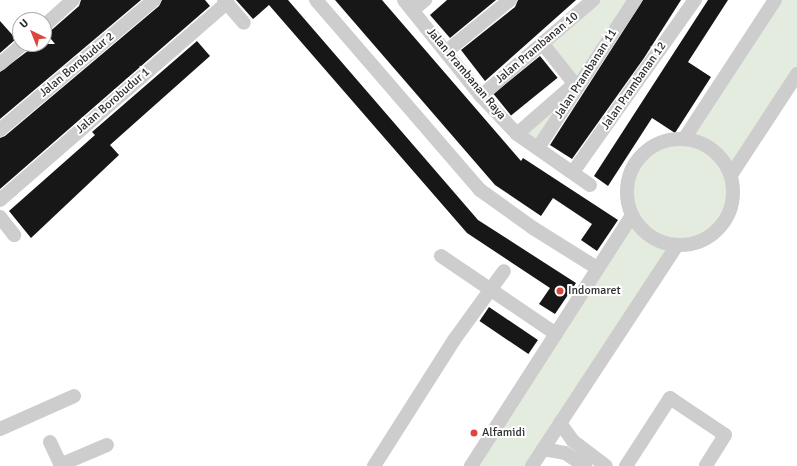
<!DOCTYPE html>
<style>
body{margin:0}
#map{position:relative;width:797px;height:466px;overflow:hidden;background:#fff;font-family:Signika,sans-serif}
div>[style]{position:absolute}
.green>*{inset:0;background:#e4ecdf}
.building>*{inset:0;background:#171717;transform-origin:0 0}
.minor>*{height:14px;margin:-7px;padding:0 7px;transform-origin:7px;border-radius:7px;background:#cdcdcd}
.minor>.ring{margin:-7px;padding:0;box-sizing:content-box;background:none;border:14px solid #cdcdcd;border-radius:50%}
.dots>*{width:11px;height:11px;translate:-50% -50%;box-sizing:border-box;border:2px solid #fff;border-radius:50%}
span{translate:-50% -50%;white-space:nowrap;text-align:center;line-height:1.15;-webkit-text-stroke:4px #fff;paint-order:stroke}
.street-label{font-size:12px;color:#303030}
.poi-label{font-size:12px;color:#303030}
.left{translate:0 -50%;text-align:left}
.north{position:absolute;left:12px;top:12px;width:40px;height:40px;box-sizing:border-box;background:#fff;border:1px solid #acacac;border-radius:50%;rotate:317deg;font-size:11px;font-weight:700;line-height:16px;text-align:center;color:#303030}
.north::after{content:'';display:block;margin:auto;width:14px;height:18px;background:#db473d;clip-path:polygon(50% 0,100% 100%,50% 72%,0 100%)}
</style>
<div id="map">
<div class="green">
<div style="clip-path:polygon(593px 0,635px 0,538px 148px,517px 134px,574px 85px,542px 43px)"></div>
<div style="clip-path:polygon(775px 0,797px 0,797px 74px,731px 175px,732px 206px,722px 224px,715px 232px,697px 242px,677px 245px,532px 466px,471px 466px,632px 215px,628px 185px,634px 166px,647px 151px,655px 145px,684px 139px)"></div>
</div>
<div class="building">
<div style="clip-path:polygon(81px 0,141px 0,0 119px,0 72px,29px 50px,31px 44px,55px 44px,47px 34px,79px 6px)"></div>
<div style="clip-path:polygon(162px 0,205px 0,210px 6px,0 189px,0 138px,5px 136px,159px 6px)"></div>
<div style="clip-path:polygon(236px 0,288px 0,478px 220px,576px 283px,555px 314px,539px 304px,550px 288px,467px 233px,269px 5px,253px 19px)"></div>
<div style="clip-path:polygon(335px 0,382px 0,521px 161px,523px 158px,618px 220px,597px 251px,581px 240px,592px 224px,553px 198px,541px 216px,495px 185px)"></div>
<div style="clip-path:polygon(447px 0,496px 0,450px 38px,430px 15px)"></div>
<div style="clip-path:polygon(518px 0,576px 0,485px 81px,461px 50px,515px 7px)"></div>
<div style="clip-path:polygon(643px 0,681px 0,644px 58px,572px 159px,550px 145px)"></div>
<div style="clip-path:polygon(708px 0,728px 0,688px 62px,711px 77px,675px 133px,652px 118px,608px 186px,594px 176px)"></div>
<div style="clip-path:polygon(0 21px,16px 39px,0 53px)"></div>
<div style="clip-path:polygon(197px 41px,210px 56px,110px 145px,119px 155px,31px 238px,9px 211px,95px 135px,92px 132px)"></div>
<div style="left:540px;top:56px;width:28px;height:60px;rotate:51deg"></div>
<div style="left:489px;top:307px;width:59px;height:17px;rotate:34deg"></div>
</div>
<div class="minor">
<div style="left:224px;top:0;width:30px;rotate:49deg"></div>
<div style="left:316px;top:0;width:251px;rotate:49.2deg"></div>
<div style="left:480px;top:190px;width:65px;rotate:35.6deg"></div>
<div style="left:533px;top:228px;width:75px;rotate:32deg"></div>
<div style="left:404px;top:0;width:123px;rotate:51.3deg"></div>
<div style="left:481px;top:96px;width:52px;rotate:46.5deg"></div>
<div style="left:517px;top:134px;width:89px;rotate:34.9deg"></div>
<div style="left:413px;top:10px;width:16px;rotate:-40deg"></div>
<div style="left:44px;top:26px;width:39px;rotate:-42deg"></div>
<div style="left:542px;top:43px;width:56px;rotate:51.5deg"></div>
<div style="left:447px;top:51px;width:81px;rotate:-39deg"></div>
<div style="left:0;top:64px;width:30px;rotate:-41deg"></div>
<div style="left:481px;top:96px;width:148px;rotate:-40.6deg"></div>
<div style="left:0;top:130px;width:202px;rotate:-40.2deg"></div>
<div style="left:517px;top:134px;width:73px;rotate:-41.1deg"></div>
<div style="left:684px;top:139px;width:166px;rotate:-56.8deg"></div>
<div class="ring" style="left:627px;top:139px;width:92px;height:92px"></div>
<div style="left:538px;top:148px;width:177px;rotate:-56.8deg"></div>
<div style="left:573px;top:172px;width:211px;rotate:-54.7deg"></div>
<div style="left:731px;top:175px;width:121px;rotate:-56.8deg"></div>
<div style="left:0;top:200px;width:301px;rotate:-41deg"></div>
<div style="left:0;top:217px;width:23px;rotate:52deg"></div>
<div style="left:441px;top:256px;width:139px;rotate:34.1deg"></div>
<div style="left:560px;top:423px;width:22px;rotate:54deg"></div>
<div style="left:573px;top:441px;width:41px;rotate:37.1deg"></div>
<div style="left:0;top:429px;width:81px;rotate:-24deg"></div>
<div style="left:50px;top:442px;width:26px;rotate:65deg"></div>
<div style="left:543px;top:449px;width:22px;rotate:10deg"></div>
<div style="left:565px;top:453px;width:24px;rotate:33deg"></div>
<div style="left:60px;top:465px;width:51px;rotate:-23.1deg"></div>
<div style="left:374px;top:466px;width:149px;rotate:-57.6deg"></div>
<div style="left:454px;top:340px;width:85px;rotate:-54.1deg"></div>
<div style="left:471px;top:466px;width:298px;rotate:-57.3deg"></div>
<div style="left:532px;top:466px;width:264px;rotate:-56.7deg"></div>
<div style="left:626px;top:466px;width:81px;rotate:-57.1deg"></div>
<div style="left:670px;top:398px;width:66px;rotate:33.9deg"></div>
<div style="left:725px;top:435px;width:36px;rotate:122deg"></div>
</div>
<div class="dots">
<div style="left:560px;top:291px;background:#db473d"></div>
<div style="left:474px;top:433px;background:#db473d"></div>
</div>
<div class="street-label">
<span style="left:537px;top:48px;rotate:-40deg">Jalan Prambanan 10</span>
<span style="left:77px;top:65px;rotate:-40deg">Jalan Borobudur 2</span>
<span style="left:466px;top:74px;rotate:50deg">Jalan Prambanan Raya</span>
<span style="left:586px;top:74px;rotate:-57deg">Jalan Prambanan 11</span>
<span style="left:634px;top:86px;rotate:-55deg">Jalan Prambanan 12</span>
<span style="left:113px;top:101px;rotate:-41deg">Jalan Borobudur 1</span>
</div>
<div class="poi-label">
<span class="left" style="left:568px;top:291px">Indomaret</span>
<span class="left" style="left:482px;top:433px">Alfamidi</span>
</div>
<div class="north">U</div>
</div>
